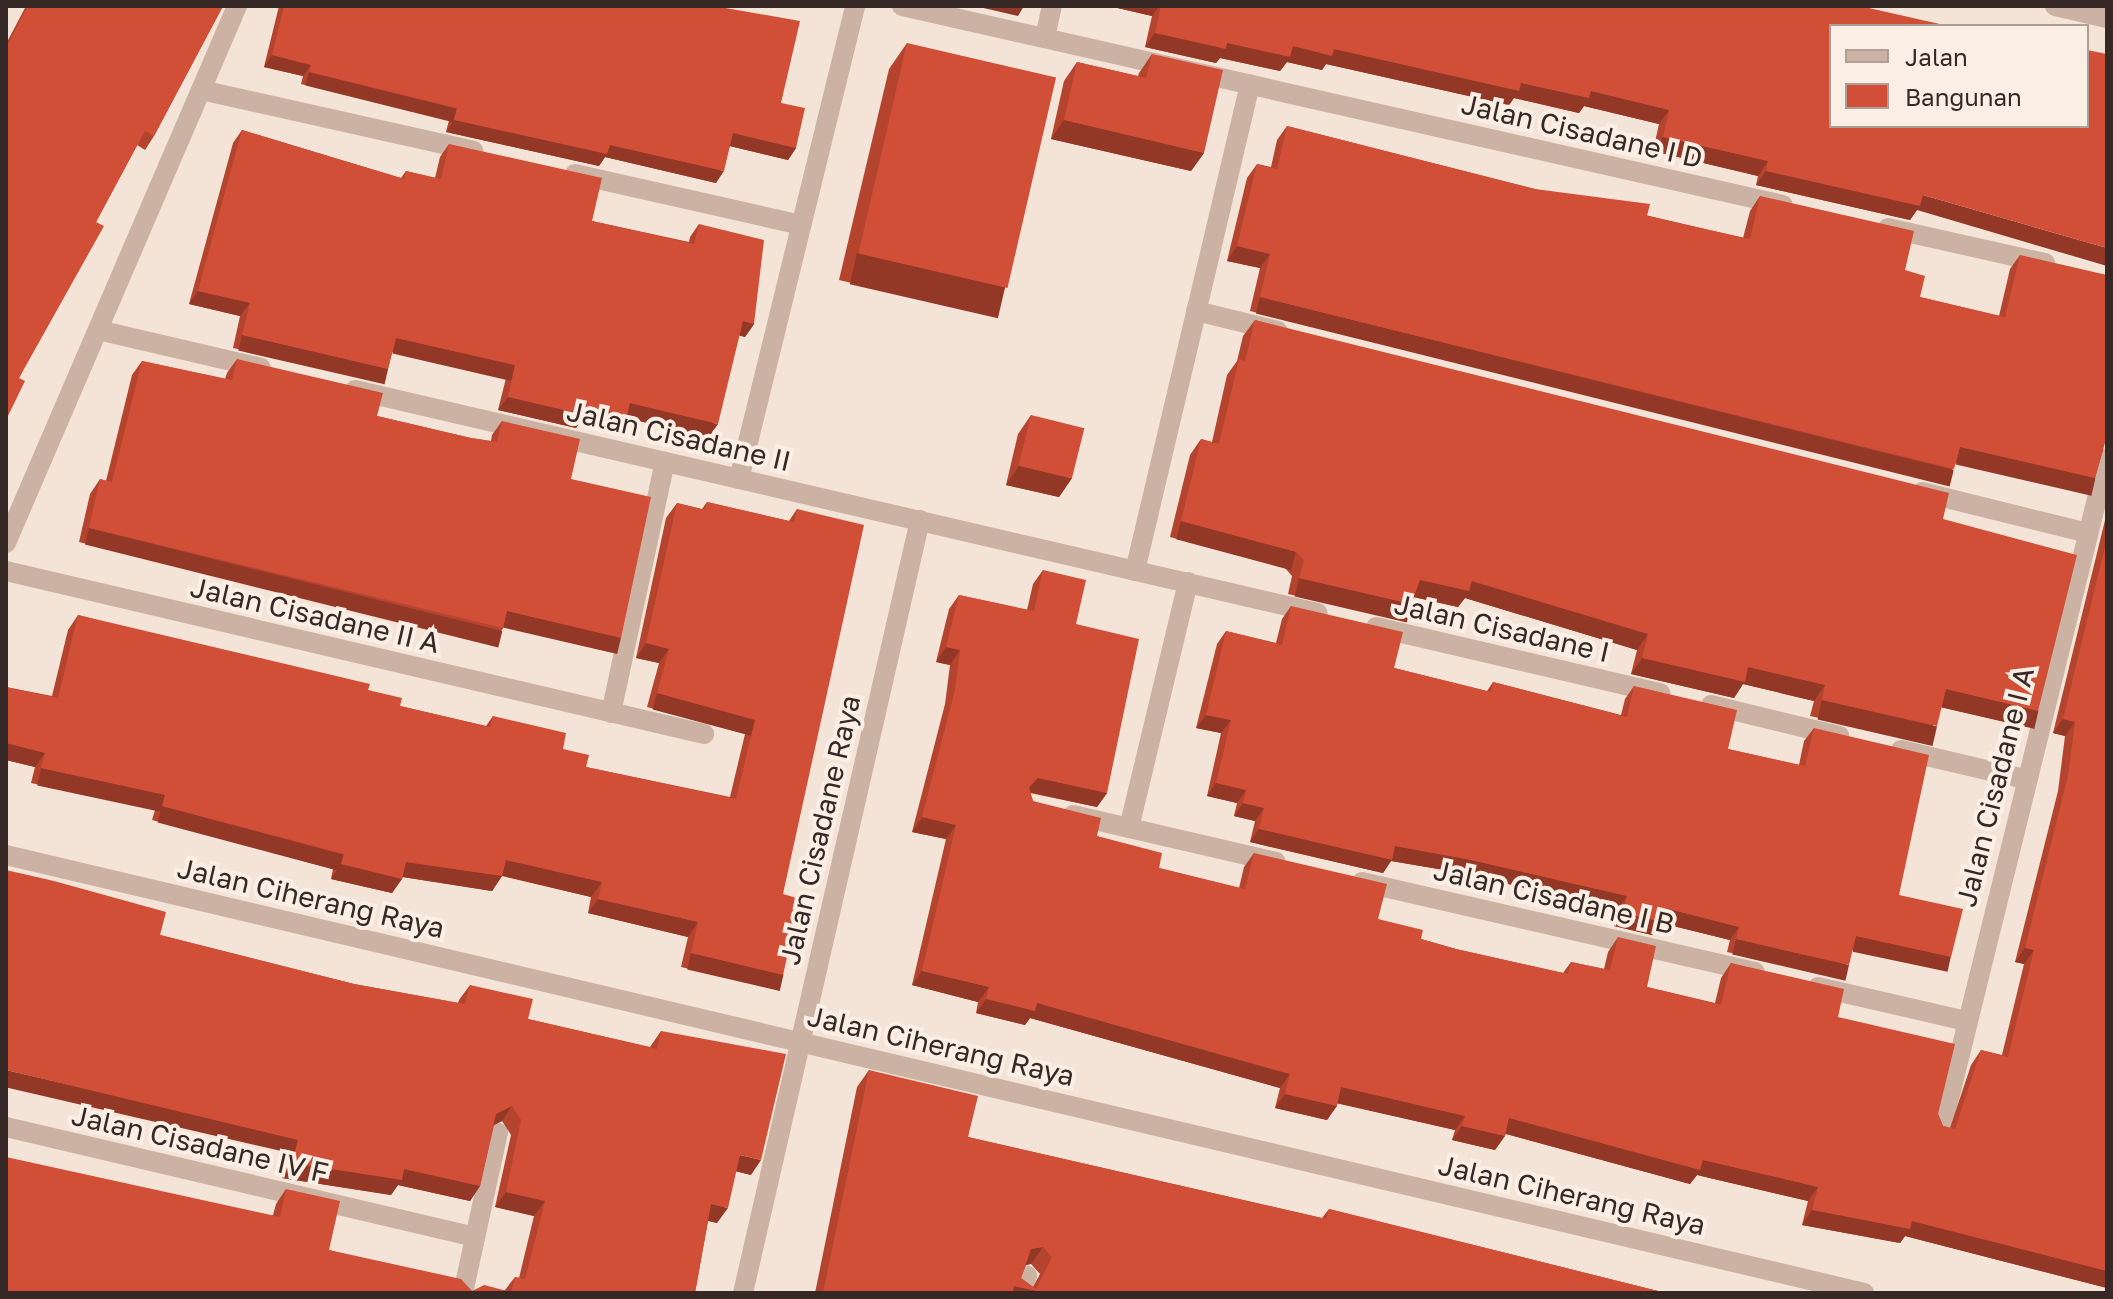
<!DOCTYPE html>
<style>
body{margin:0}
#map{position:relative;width:2113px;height:1299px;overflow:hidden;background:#f3e4d7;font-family:"Golos Text",sans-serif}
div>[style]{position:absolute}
.minor>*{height:20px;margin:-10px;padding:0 10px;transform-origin:10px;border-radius:10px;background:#ccb2a2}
.wall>*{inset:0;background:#b5442f}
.shaded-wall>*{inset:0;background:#933726;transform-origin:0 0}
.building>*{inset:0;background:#d24f37;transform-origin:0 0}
span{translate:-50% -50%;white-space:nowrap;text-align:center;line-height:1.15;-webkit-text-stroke:8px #fbeee4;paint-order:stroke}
.street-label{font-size:28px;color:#362925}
.frame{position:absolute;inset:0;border:8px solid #362925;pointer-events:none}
.legend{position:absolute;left:1829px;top:24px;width:260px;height:104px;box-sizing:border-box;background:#fbeee4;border:2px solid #ac9f98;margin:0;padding:10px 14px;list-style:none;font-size:24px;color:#362925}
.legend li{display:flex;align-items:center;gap:16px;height:40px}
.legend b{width:40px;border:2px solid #ac9f98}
</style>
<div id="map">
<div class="minor">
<div style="left:902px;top:6px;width:903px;rotate:12.73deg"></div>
<div style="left:2055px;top:6px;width:53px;rotate:13deg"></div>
<div style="left:1045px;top:38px;width:33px;rotate:-78deg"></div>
<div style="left:201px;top:90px;width:279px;rotate:12.6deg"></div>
<div style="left:575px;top:174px;width:232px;rotate:12.7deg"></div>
<div style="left:1888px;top:228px;width:161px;rotate:12.6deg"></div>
<div style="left:1196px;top:311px;width:84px;rotate:13.7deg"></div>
<div style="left:98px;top:330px;width:167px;rotate:13.1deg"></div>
<div style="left:355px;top:390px;width:988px;rotate:13.05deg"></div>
<div style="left:739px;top:479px;width:487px;rotate:-76.2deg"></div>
<div style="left:1922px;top:492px;width:171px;rotate:13.9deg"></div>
<div style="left:6px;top:543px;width:585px;rotate:-66.72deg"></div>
<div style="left:6px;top:571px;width:717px;rotate:13.14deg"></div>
<div style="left:1135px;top:571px;width:500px;rotate:-76.71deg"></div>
<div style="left:1376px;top:627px;width:292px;rotate:13.1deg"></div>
<div style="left:1711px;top:705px;width:132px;rotate:13.6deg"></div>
<div style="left:611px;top:713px;width:257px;rotate:-77.9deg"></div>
<div style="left:1901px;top:750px;width:127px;rotate:13.2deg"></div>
<div style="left:1073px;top:815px;width:208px;rotate:13deg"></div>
<div style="left:1129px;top:828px;width:253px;rotate:-76.5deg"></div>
<div style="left:6px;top:855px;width:1909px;rotate:13.26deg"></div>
<div style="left:1362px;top:882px;width:403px;rotate:12.9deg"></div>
<div style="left:1818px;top:987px;width:152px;rotate:12.9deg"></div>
<div style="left:6px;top:1127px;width:482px;rotate:13.2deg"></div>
<div style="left:1941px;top:1131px;width:693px;rotate:-76.14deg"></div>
<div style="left:463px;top:1293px;width:164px;rotate:-77.7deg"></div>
<div style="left:743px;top:1293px;width:793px;rotate:-77.1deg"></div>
<div style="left:1022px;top:1293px;width:18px;rotate:-74deg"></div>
</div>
<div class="wall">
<div style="clip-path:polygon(26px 6px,223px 6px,154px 136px,145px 150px,137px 145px,96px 222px,19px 378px,6px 420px,6px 44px)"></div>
<div style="clip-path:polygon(279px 6px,714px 6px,781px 103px,796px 148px,788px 160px,730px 146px,716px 183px,605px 157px,599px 166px,446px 132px,449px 120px,301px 84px,303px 76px,264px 67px)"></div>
<div style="clip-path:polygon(1109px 6px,1860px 6px,1831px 26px,1917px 210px,1910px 220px,1756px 185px,1758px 176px,1653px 151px,1659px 124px,1584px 106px,1579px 113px,1514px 98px,1509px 105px,1326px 64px,1322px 70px,1287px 62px,1280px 71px,1220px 58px,1216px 63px,1145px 47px,1152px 16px)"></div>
<div style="clip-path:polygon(907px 43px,1005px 288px,987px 315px,839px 280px,889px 69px)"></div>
<div style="clip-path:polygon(1152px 54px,1204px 153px,1191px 171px,1051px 139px,1064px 81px,1077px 62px,1138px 76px,1139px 73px)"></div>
<div style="clip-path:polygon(1287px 126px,1535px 189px,1743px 238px,1750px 211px,1760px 196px,1905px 270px,1920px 297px,1999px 316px,2010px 269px,2020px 255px,2103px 450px,2095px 478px,2085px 492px,1956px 463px,1944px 484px,1250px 311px,1260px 268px,1227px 261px,1247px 178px,1257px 164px,1271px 167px,1277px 140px)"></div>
<div style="clip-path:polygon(242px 130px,401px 178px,406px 171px,435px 178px,440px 157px,449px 144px,592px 221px,689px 242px,690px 237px,699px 224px,754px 324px,745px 337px,739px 335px,709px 437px,626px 418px,618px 429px,581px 420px,576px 428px,498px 410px,506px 378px,392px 352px,388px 369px,379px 382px,233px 348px,240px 316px,189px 304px,233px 143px)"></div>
<div style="clip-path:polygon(1255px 320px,1943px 519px,2027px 727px,1941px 707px,1926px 742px,1810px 716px,1814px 701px,1743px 684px,1734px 698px,1631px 674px,1637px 650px,1465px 598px,1458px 607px,1414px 597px,1411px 604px,1400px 620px,1288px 594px,1292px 576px,1285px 568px,1170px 537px,1190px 455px,1201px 439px,1212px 442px,1227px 375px,1237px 361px,1243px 336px)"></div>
<div style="clip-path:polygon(237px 359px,377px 416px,471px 438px,491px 441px,492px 435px,502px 421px,571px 479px,621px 638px,611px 652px,504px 627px,493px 642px,79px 542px,90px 494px,100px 479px,106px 481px,132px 375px,142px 361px,225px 379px,227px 373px)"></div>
<div style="clip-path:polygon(1031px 415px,1072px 478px,1059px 497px,1006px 485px,1018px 434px)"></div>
<div style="clip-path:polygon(707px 502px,789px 521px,797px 509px,783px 894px,783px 975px,773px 989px,681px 967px,688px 937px,588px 913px,591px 897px,502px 876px,492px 891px,403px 877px,392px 893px,331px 879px,333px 869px,152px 820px,155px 810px,31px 783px,35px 767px,6px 760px,6px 687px,52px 696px,68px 630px,78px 615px,368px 690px,400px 706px,486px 726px,493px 716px,563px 749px,586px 767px,730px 797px,745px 734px,647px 707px,659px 663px,636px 658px,666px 518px,677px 503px,702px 509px)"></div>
<div style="clip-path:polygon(2107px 512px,2107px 1288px,1905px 1236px,1900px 1243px,1802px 1225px,1808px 1201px,1697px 1175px,1690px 1184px,1506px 1134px,1495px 1150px,1452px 1140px,1455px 1130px,1338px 1103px,1327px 1120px,1275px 1108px,1280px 1088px,1030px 1018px,1025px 1025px,976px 1013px,978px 1002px,912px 985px,946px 839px,912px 832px,945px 704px,950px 665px,936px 662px,949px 609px,959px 595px,1027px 610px,1033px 584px,1043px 570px,1076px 624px,1107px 793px,1097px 807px,1030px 793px,1033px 801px,1097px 836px,1159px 868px,1239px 888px,1244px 867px,1254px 853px,1378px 919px,1421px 939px,1456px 949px,1563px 973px,1571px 962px,1604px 969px,1608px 952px,1618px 937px,1647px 987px,1715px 1003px,1721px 978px,1731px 963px,1838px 1017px,1938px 1114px,1943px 1126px,1950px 1128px,1971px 1065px,1981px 1050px,2002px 1055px,2024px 964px,2015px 962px,2058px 791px,2065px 736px,2053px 733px)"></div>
<div style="clip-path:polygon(1291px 606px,1394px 668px,1487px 691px,1493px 682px,1621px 715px,1625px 699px,1634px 686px,1728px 749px,1799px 765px,1804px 741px,1814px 728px,1899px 895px,1942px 970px,1852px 950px,1840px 978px,1727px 952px,1730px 940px,1661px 923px,1652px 935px,1614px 926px,1618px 910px,1462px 873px,1391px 861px,1383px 873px,1250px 842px,1255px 821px,1234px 816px,1237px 803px,1207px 796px,1221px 733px,1196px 728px,1217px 644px,1226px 631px,1276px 643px,1282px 619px)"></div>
<div style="clip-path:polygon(160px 935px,354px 984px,458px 1003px,459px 1000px,470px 985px,528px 1019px,650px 1047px,661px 1031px,751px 1175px,736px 1171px,717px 1223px,708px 1221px,695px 1293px,6px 1293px,273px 1215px,276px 1204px,286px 1189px,329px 1250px,472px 1291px,505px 1290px,515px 1277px,519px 1278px,534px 1216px,495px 1207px,511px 1135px,502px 1121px,494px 1125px,480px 1186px,470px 1201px,398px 1185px,391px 1195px,282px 1178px,288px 1155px)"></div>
<div style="clip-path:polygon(evenodd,869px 1070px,968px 1137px,1322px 1218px,1329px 1209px,1666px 1293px,815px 1293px,857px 1087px,869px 1070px,1031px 1264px,1040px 1274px,1033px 1287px,1021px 1278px,1026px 1265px,1031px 1264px)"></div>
</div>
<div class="shaded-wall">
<div style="clip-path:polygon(975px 6px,1024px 6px,1018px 16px)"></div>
<div style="clip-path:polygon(1109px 6px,1159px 6px,1152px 16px)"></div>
<div style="clip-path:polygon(1155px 33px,1227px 43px,1334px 49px,1521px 83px,1591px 91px,1669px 110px,1659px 124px,1584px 106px,1579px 113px,1514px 98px,1509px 105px,1326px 64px,1322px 70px,1287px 62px,1280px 71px,1220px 58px,1216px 63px,1145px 47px)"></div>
<div style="clip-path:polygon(272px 55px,311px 65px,303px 76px,264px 67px)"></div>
<div style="left:309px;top:72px;width:152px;height:14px;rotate:14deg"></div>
<div style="clip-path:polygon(454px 120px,610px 145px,724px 171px,716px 183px,605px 157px,599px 166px,446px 132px)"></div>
<div style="clip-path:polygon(1064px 120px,1204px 153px,1191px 171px,1051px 139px)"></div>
<div style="clip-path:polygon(733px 133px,796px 148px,788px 160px,725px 145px)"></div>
<div style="clip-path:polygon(1663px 137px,1768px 161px,1758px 176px,1653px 151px)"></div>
<div style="clip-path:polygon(1766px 171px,1923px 195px,2107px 248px,2107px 266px,1917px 210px,1910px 220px,1756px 185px)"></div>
<div style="clip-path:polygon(1237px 246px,1270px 254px,1260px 268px,1227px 261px)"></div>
<div style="left:857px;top:253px;width:152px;height:32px;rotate:13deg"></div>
<div style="clip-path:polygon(198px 291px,250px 303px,240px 316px,189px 304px)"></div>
<div style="left:1260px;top:297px;width:715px;height:17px;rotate:14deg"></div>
<div style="clip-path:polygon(743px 321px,754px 324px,745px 337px,733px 334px)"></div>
<div style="left:242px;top:335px;width:150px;height:16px;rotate:13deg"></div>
<div style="left:396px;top:338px;width:122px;height:16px;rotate:13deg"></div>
<div style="clip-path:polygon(508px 397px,587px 407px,630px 403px,718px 424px,709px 437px,626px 418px,618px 429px,581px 420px,576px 428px,498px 410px)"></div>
<div style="left:1960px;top:447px;width:139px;height:18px;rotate:13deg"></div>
<div style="clip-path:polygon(1019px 466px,1072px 478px,1059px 497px,1006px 485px)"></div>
<div style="left:1181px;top:521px;width:119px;height:19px;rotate:15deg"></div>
<div style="left:89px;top:528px;width:426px;height:17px;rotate:14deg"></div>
<div style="left:1299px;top:578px;width:115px;height:19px;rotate:13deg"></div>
<div style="clip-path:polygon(1420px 580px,1472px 581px,1648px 634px,1637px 650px,1465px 598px,1458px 607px,1409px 596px)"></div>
<div style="left:507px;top:611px;width:117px;height:17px;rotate:13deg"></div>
<div style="clip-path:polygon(646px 643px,669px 649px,659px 663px,636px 658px)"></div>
<div style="clip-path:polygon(946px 647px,960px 650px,950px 665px,936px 662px)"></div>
<div style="clip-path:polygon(1642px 658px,1748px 667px,1825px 685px,1814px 701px,1743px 684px,1734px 698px,1631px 674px)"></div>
<div style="left:1946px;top:689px;width:95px;height:19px;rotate:13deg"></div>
<div style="left:657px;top:693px;width:102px;height:17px;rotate:15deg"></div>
<div style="left:1822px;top:700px;width:118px;height:20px;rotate:13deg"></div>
<div style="clip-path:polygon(1206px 715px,1231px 720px,1221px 733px,1196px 728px)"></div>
<div style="clip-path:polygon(2063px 719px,2075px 722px,2065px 736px,2053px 733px)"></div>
<div style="clip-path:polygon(6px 743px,45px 753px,35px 767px,6px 760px)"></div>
<div style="left:41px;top:768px;width:127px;height:18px;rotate:12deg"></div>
<div style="clip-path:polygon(1038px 778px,1107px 793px,1097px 807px,1028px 792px,1029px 787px)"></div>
<div style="clip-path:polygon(1216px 783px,1246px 790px,1237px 803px,1207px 796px)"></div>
<div style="clip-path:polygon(1243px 803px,1264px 808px,1255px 821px,1234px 816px)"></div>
<div style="left:162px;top:806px;width:188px;height:17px;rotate:15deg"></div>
<div style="clip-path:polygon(922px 817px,956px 825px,946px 839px,912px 832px)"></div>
<div style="clip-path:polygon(1259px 829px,1395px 846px,1471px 860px,1627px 896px,1618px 910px,1462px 873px,1391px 861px,1383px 873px,1250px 842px)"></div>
<div style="clip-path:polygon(506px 860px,602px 882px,591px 897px,496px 874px)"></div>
<div style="clip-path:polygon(406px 862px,502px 876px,492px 891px,396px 876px)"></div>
<div style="clip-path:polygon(341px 864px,402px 879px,392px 893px,331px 879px)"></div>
<div style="clip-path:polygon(598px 899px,698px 922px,688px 937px,588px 913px)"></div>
<div style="clip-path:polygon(1665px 908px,1739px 927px,1730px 940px,1661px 923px,1652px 935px,1614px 926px,1623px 913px)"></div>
<div style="left:1856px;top:936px;width:97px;height:16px;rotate:12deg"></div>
<div style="left:1736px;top:939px;width:116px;height:16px;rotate:13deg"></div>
<div style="clip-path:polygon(2025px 948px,2034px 950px,2024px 964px,2015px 962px)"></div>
<div style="left:691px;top:953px;width:95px;height:17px;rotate:13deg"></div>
<div style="clip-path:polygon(922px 971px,989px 987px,978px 1002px,912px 985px)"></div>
<div style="clip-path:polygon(986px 999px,1037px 1003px,1290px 1074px,1280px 1088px,1030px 1018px,1025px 1025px,976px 1013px)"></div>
<div style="left:6px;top:1070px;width:300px;height:17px;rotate:13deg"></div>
<div style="clip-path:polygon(1341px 1087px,1465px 1116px,1455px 1130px,1331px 1102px)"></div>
<div style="clip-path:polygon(1285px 1094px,1337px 1106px,1327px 1120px,1275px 1108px)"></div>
<div style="clip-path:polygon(512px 1106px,502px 1121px,486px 1129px,496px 1114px)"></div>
<div style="clip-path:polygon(1509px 1118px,1703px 1160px,1818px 1187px,1808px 1201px,1697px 1175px,1690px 1184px,1499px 1132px)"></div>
<div style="clip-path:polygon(1462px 1126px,1505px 1136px,1495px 1150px,1452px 1140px)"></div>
<div style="clip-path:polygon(740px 1155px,761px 1160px,751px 1175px,730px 1170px)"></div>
<div style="clip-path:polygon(292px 1163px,404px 1169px,480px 1186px,470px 1201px,398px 1185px,391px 1195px,282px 1178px)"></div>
<div style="clip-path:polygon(506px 1192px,545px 1201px,534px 1216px,495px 1207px)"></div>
<div style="clip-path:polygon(711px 1204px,728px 1208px,717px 1223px,701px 1219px)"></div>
<div style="clip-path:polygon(1812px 1210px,1912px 1221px,2107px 1271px,2107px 1288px,1905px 1236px,1900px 1243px,1802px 1225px)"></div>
<div style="clip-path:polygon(1043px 1247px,1031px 1264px,1019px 1266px,1031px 1249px)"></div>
<div style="clip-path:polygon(1014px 1286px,1046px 1293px,1009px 1293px)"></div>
</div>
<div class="building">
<div style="clip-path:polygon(28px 6px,223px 6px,154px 136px,145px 131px,96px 222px,104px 226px,19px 378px,25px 381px,6px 420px,6px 48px)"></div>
<div style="clip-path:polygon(284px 6px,714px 6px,800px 21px,781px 103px,805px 108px,796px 148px,733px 133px,724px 171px,610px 145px,607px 154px,454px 120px,457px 108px,309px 72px,311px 65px,272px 55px)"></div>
<div style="clip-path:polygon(1161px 6px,1860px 6px,1944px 25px,1831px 26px,1831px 126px,2087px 126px,2087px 50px,2107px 54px,2107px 248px,1923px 195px,1920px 206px,1766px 171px,1768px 161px,1663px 137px,1669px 110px,1591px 91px,1589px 98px,1521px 83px,1519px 91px,1334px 49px,1332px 56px,1293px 46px,1290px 57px,1227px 43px,1226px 49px,1155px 33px)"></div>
<div style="left:907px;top:43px;width:153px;height:216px;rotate:13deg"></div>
<div style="clip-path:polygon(1152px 54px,1223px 70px,1204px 153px,1064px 120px,1077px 62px,1146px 78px)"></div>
<div style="clip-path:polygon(1287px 126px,1535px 189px,1650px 204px,1647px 216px,1750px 239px,1760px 196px,1914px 231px,1905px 270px,1925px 276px,1920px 297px,2005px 317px,2020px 255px,2107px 275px,2107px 436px,2095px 478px,1960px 447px,1954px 469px,1260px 297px,1270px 254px,1237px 246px,1257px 164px,1277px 169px)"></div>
<div style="clip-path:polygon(242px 130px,404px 179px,406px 171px,441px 179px,449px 144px,602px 178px,592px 221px,694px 244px,699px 224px,764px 240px,754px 324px,743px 321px,718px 424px,630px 403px,627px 415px,587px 407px,585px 415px,508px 397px,515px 365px,396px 338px,388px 369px,242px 335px,250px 303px,198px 291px)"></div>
<div style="clip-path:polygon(1255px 320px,1949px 493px,1943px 519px,2077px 555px,2038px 711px,1946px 689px,1937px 726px,1822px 700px,1825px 685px,1748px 667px,1745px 682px,1642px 658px,1648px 634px,1472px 581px,1469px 591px,1420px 580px,1411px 604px,1299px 578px,1304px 560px,1296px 552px,1181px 521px,1201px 439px,1219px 444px,1239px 359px,1245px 361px)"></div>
<div style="clip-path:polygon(237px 359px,383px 393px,377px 416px,471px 438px,497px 442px,502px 421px,580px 439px,571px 479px,651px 497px,621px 638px,507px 611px,503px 628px,89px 528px,100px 479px,112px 482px,142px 361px,232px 380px)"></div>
<div style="left:1031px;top:415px;width:55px;height:52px;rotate:14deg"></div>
<div style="clip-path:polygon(707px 502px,794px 522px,797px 509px,864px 525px,783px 894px,800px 899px,783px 975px,691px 953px,698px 922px,598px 899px,602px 882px,506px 860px,502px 876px,406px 862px,402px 879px,341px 864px,344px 854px,162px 806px,165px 795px,41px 768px,45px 753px,6px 743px,6px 687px,58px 698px,78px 615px,370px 684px,368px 690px,402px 698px,400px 706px,490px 727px,493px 716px,566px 733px,563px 749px,589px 755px,586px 767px,736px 799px,755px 720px,657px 693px,669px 649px,646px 643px,677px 503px,705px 510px)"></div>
<div style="clip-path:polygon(2107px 539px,2107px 1271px,1912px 1221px,1910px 1229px,1812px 1210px,1818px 1187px,1703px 1160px,1700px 1170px,1509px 1118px,1505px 1136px,1462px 1126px,1465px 1116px,1341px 1087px,1337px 1106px,1285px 1094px,1290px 1074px,1037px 1003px,1035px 1011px,986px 999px,989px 987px,922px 971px,956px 825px,922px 817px,955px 690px,960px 650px,946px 647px,959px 595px,1034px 611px,1043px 570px,1086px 580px,1076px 624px,1139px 639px,1107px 793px,1038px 778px,1029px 787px,1033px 801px,1101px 818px,1097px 836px,1162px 853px,1159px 868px,1245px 889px,1254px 853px,1387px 884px,1378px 919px,1423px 930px,1421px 939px,1456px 949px,1568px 974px,1571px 962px,1610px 970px,1618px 937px,1656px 946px,1647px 987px,1721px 1005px,1731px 963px,1844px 989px,1838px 1017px,1955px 1044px,1938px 1114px,1943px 1126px,1955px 1129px,1981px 1050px,2008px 1057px,2034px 950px,2025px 948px,2068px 776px,2075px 722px,2063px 719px)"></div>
<div style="clip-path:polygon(1291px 606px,1403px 632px,1394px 668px,1491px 692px,1493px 682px,1627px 717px,1634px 686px,1737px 710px,1728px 749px,1805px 766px,1814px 728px,1929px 755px,1899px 895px,1963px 909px,1951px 957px,1856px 936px,1849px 965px,1736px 939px,1739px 927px,1665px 908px,1662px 922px,1623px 913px,1627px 896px,1471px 860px,1395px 846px,1392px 860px,1259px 829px,1264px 808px,1243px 803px,1246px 790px,1216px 783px,1231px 720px,1206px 715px,1226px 631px,1282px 645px)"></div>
<div style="clip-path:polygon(6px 870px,54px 881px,166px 912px,160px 935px,354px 984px,465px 1004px,470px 985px,533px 999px,528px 1019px,657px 1049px,661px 1031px,786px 1054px,761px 1160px,740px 1155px,728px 1208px,711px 1204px,695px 1293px,6px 1293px,6px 1157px,280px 1217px,286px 1189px,340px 1201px,329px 1250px,461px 1279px,472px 1291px,484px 1285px,511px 1292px,515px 1277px,525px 1279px,545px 1201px,506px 1192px,521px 1120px,512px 1106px,496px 1114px,480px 1186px,404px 1169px,402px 1180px,292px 1163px,298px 1140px,6px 1070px)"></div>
<div style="clip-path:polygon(evenodd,869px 1070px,978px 1096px,968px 1137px,1326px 1219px,1329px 1209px,1666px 1293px,1046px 1293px,1014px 1286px,1013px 1293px,823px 1293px,869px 1070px,1043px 1247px,1052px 1257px,1036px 1289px,1021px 1278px,1031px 1249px,1043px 1247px)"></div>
</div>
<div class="street-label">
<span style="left:1582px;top:131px;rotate:13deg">Jalan Cisadane I D</span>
<span style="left:679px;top:436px;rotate:13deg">Jalan Cisadane II</span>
<span style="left:315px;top:615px;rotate:13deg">Jalan Cisadane II A</span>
<span style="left:1502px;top:628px;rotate:13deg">Jalan Cisadane I</span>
<span style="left:1995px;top:787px;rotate:-76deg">Jalan Cisadane I A</span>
<span style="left:820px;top:830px;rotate:-77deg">Jalan Cisadane Raya</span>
<span style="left:1554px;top:897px;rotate:13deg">Jalan Cisadane I B</span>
<span style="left:311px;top:898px;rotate:13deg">Jalan Ciherang Raya</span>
<span style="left:941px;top:1046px;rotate:13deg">Jalan Ciherang Raya</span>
<span style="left:200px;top:1144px;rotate:13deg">Jalan Cisadane IV F</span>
<span style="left:1572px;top:1195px;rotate:13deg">Jalan Ciherang Raya</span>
</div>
<div class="frame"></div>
<ul class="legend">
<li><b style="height:10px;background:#ccb2a2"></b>Jalan</li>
<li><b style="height:22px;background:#d24f37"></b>Bangunan</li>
</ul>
</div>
